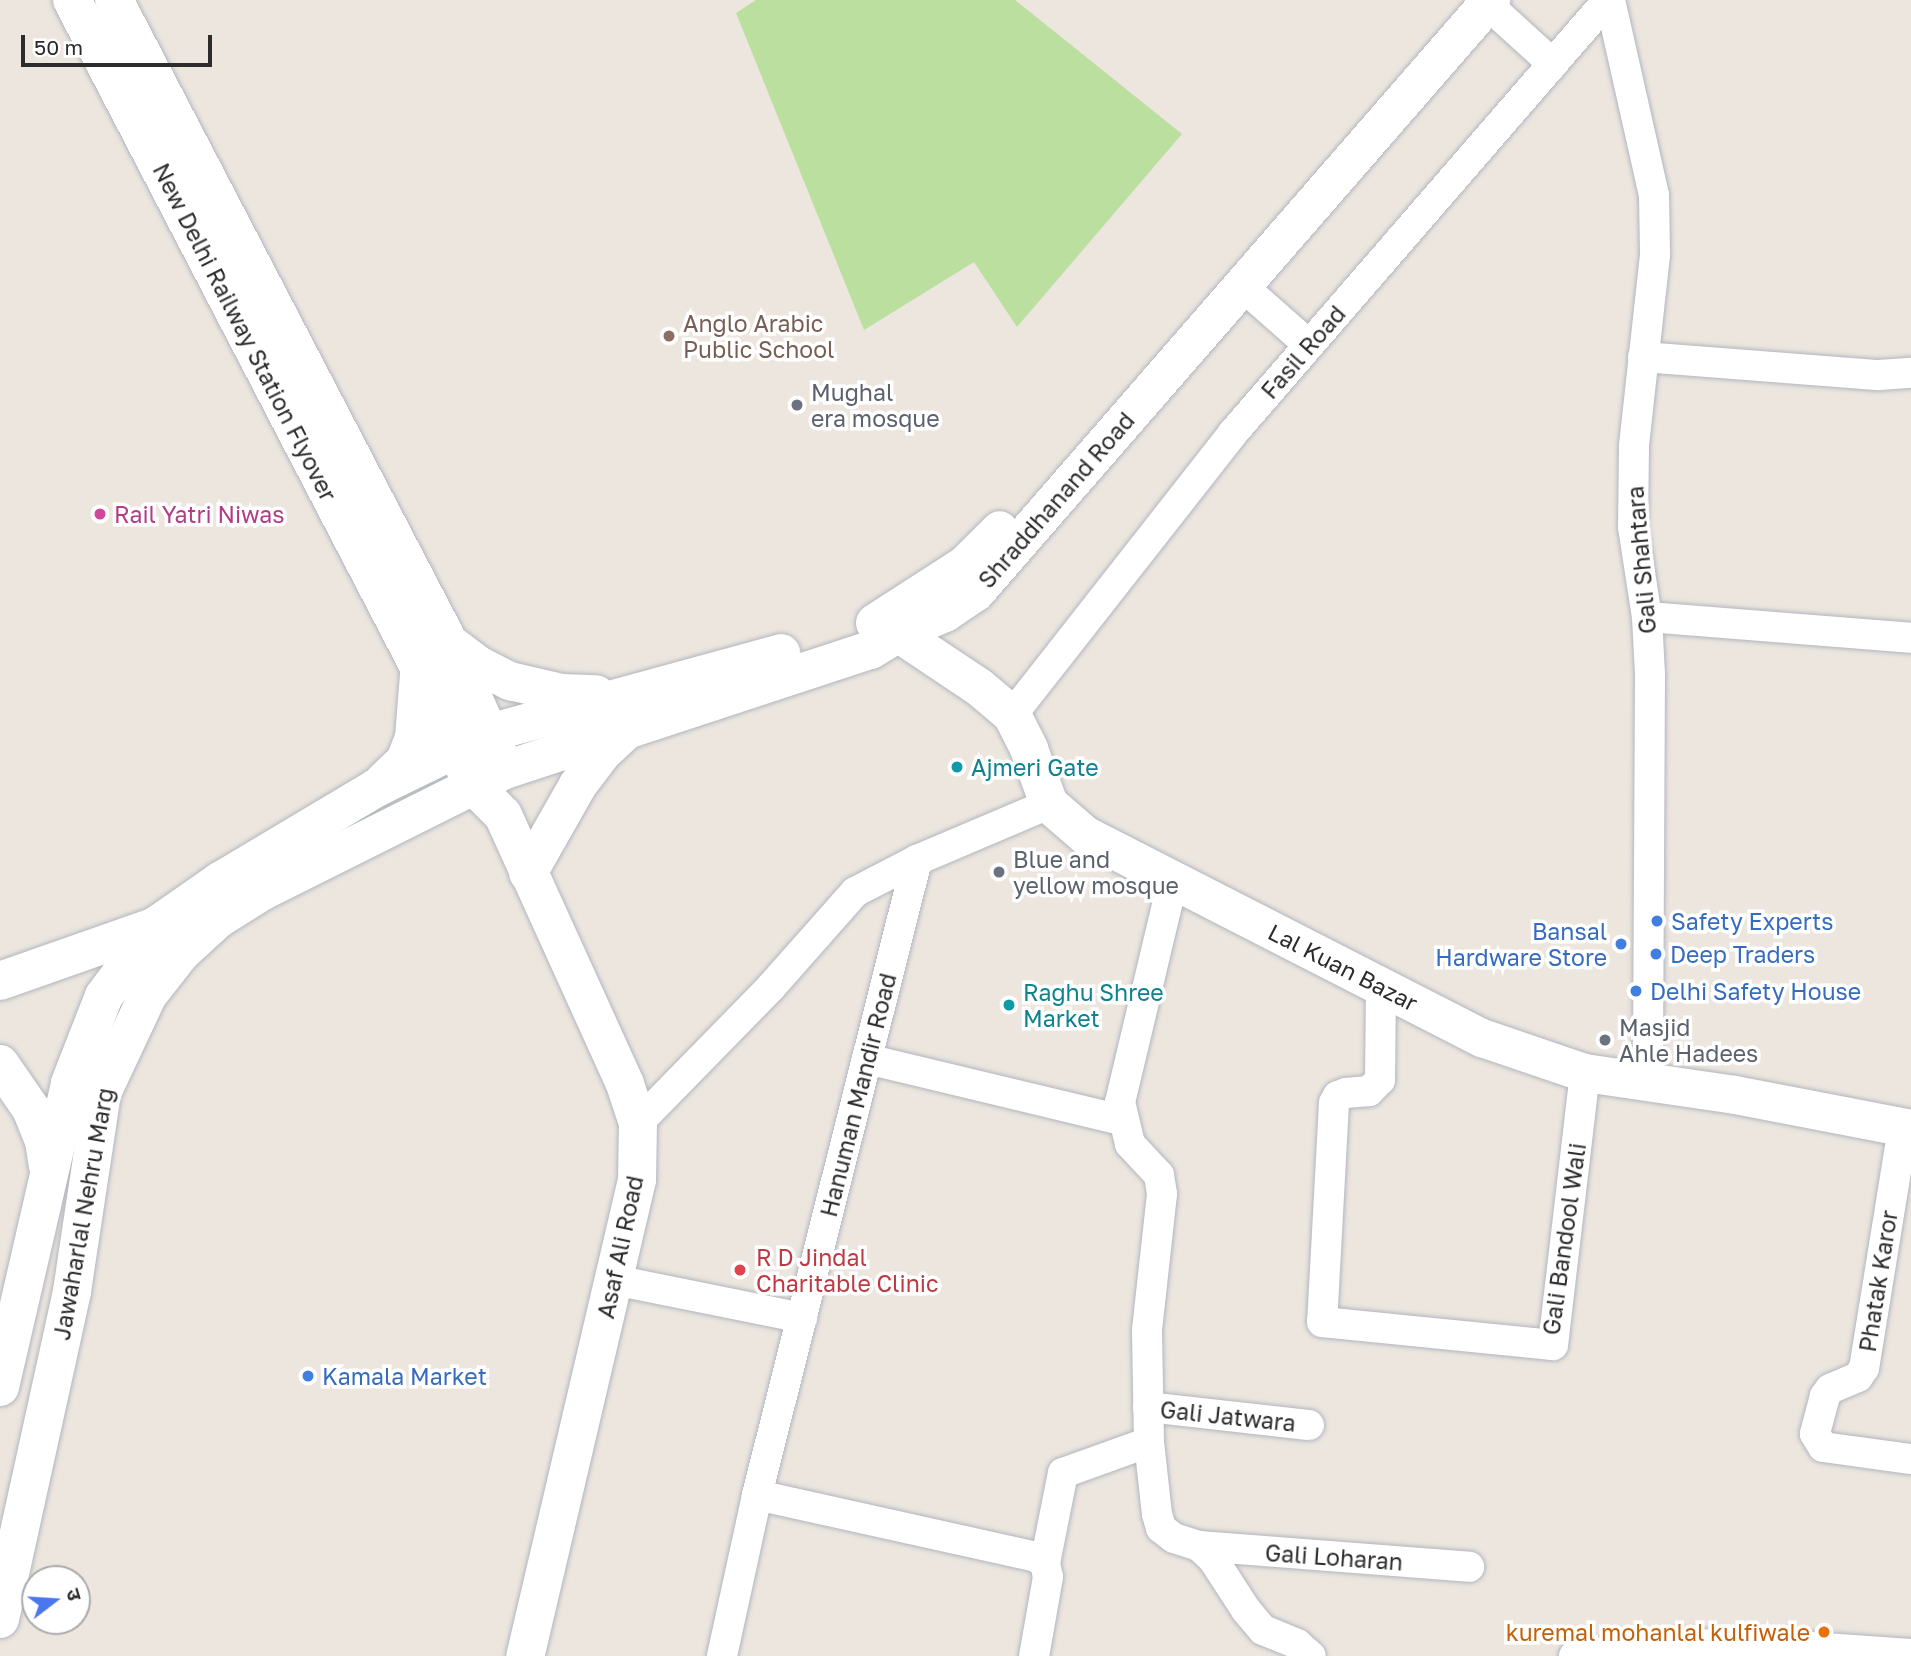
<!DOCTYPE html>
<meta charset="utf-8">
<style>
body{margin:0}
#map{position:relative;width:1911px;height:1656px;overflow:hidden;background:#ece6df;font-family:"Golos Text","Noto Sans Devanagari",sans-serif}
div>[style]{position:absolute}
.green>*{inset:0;background:#badf9f}
.roads{filter:drop-shadow(0 0 2px #b2b6be) drop-shadow(0 0 2px #b2b6be)}
.street>*{height:30px;margin:-15px;padding:0 15px;transform-origin:15px;border-radius:15px;background:#fff}
.secondary>*{height:38px;margin:-19px;padding:0 19px;transform-origin:19px;border-radius:19px;background:#fff}
.dots>*{width:19px;height:19px;translate:-50% -50%;box-sizing:border-box;border:4px solid #fff;border-radius:50%}
span{translate:-50% -50%;white-space:nowrap;text-align:center;line-height:1.15;-webkit-text-stroke:7px #fff;paint-order:stroke}
.education-label{font-size:23px;color:#785e54}
.left{translate:0 -50%;text-align:left}
.street-label{font-size:23px;color:#2c2c2c}
.worship-label{font-size:23px;color:#5b616d}
.hotel-label{font-size:23px;color:#b23c85}
.culture-label{font-size:23px;color:#0d838f}
.shop-label{font-size:23px;color:#366cbe}
.right{translate:-100% -50%;text-align:right}
.health-label{font-size:23px;color:#be3a42}
.food-label{font-size:23px;color:#c56008}
.north{position:absolute;left:21px;top:1565px;width:70px;height:70px;box-sizing:border-box;background:#fff;border:2px solid #ababab;border-radius:50%;rotate:73deg;font-size:19px;font-weight:700;line-height:28px;text-align:center;color:#2c2c2c}
.north::after{content:'';display:block;margin:auto;width:24px;height:32px;background:#4a76ee;clip-path:polygon(50% 0,100% 100%,50% 72%,0 100%)}
.scale{position:absolute;left:21px;top:35px;width:191px;height:32px;box-sizing:border-box;border:4px solid #2c2c2c;border-top:0;padding-left:9px;font-size:21px;line-height:24px;white-space:nowrap;color:#2c2c2c;-webkit-text-stroke:5px #fff;paint-order:stroke}
</style>
<div id="map">
<div class="green">
<div style="clip-path:polygon(756px 0,1015px 0,1182px 134px,1017px 327px,974px 262px,864px 330px,736px 13px)"></div>
</div>
<div class="roads">
<div class="street">
<div style="left:1610px;top:0;width:200px;rotate:77.3deg"></div>
<div style="left:1654px;top:195px;width:60px;rotate:89deg"></div>
<div style="left:1655px;top:255px;width:192px;rotate:96.3deg"></div>
<div style="left:1634px;top:446px;width:81px;rotate:90.7deg"></div>
<div style="left:1633px;top:527px;width:91px;rotate:81.2deg"></div>
<div style="left:1647px;top:617px;width:58px;rotate:87deg"></div>
<div style="left:1650px;top:675px;width:409px;rotate:90.3deg"></div>
<div style="left:1487px;top:4px;width:89px;rotate:42.3deg"></div>
<div style="left:1242px;top:286px;width:89px;rotate:41.4deg"></div>
<div style="left:1643px;top:357px;width:237px;rotate:4.4deg"></div>
<div style="left:1879px;top:375px;width:32px;rotate:-4deg"></div>
<div style="left:1647px;top:617px;width:265px;rotate:4.5deg"></div>
<div style="left:1012px;top:715px;width:358px;rotate:-51.9deg"></div>
<div style="left:1233px;top:433px;width:573px;rotate:-49.11deg"></div>
<div style="left:1173px;top:880px;width:228px;rotate:103.4deg"></div>
<div style="left:1120px;top:1102px;width:43px;rotate:76.6deg"></div>
<div style="left:1130px;top:1144px;width:42px;rotate:46.9deg"></div>
<div style="left:1159px;top:1175px;width:19px;rotate:81deg"></div>
<div style="left:1162px;top:1194px;width:137px;rotate:96.3deg"></div>
<div style="left:1147px;top:1330px;width:112px;rotate:89deg"></div>
<div style="left:1149px;top:1442px;width:72px;rotate:83.7deg"></div>
<div style="left:1157px;top:1514px;width:15px;rotate:74deg"></div>
<div style="left:1161px;top:1528px;width:16px;rotate:38deg"></div>
<div style="left:1174px;top:1538px;width:26px;rotate:18deg"></div>
<div style="left:1199px;top:1546px;width:19px;rotate:43deg"></div>
<div style="left:1213px;top:1559px;width:61px;rotate:57.1deg"></div>
<div style="left:1246px;top:1610px;width:26px;rotate:50deg"></div>
<div style="left:1263px;top:1630px;width:37px;rotate:22deg"></div>
<div style="left:1297px;top:1644px;width:18px;rotate:41deg"></div>
<div style="left:1381px;top:987px;width:93px;rotate:90.6deg"></div>
<div style="left:1380px;top:1080px;width:16px;rotate:135deg"></div>
<div style="left:1369px;top:1091px;width:23px;rotate:175deg"></div>
<div style="left:1346px;top:1093px;width:9px;rotate:159deg"></div>
<div style="left:1338px;top:1096px;width:8px;rotate:120deg"></div>
<div style="left:1334px;top:1103px;width:219px;rotate:93.1deg"></div>
<div style="left:1322px;top:1322px;width:232px;rotate:5.7deg"></div>
<div style="left:1553px;top:1345px;width:274px;rotate:-83.3deg"></div>
<div style="left:867px;top:1059px;width:262px;rotate:13.5deg"></div>
<div style="left:638px;top:1123px;width:190px;rotate:-45.6deg"></div>
<div style="left:771px;top:987px;width:127px;rotate:-48.5deg"></div>
<div style="left:855px;top:892px;width:70px;rotate:-27.3deg"></div>
<div style="left:917px;top:860px;width:143px;rotate:-23deg"></div>
<div style="left:1903px;top:1128px;width:243px;rotate:99.2deg"></div>
<div style="left:1864px;top:1368px;width:11px;rotate:124deg"></div>
<div style="left:1858px;top:1377px;width:30px;rotate:157deg"></div>
<div style="left:1830px;top:1389px;width:9px;rotate:126deg"></div>
<div style="left:1825px;top:1396px;width:39px;rotate:105deg"></div>
<div style="left:1815px;top:1434px;width:15px;rotate:58deg"></div>
<div style="left:1823px;top:1447px;width:89px;rotate:7.8deg"></div>
<div style="left:614px;top:1280px;width:192px;rotate:11.4deg"></div>
<div style="left:1148px;top:1407px;width:162px;rotate:6.4deg"></div>
<div style="left:757px;top:1495px;width:286px;rotate:12.5deg"></div>
<div style="left:1036px;top:1557px;width:11px;rotate:34deg"></div>
<div style="left:1045px;top:1563px;width:14px;rotate:78deg"></div>
<div style="left:1048px;top:1577px;width:80px;rotate:100deg"></div>
<div style="left:1199px;top:1546px;width:271px;rotate:4.4deg"></div>
<div style="left:1045px;top:1563px;width:92px;rotate:-78.7deg"></div>
<div style="left:1063px;top:1473px;width:91px;rotate:-19.8deg"></div>
<div style="left:722px;top:1656px;width:165px;rotate:-77.7deg"></div>
<div style="left:757px;top:1495px;width:655px;rotate:-75.86deg"></div>
<div style="left:1574px;top:1656px;width:97px;rotate:-7.1deg"></div>
<div style="left:1670px;top:1644px;width:112px;rotate:0.5deg"></div>
<div style="left:1782px;top:1645px;width:129px;rotate:4deg"></div>
</div>
<div class="secondary">
<div style="left:72px;top:0;width:750px;rotate:62.51deg"></div>
<div style="left:418px;top:665px;width:121px;rotate:65.6deg"></div>
<div style="left:468px;top:775px;width:11px;rotate:63deg"></div>
<div style="left:473px;top:785px;width:42px;rotate:45deg"></div>
<div style="left:503px;top:815px;width:295px;rotate:65.6deg"></div>
<div style="left:625px;top:1084px;width:41px;rotate:71.6deg"></div>
<div style="left:638px;top:1123px;width:57px;rotate:91deg"></div>
<div style="left:637px;top:1180px;width:489px;rotate:103.2deg"></div>
<div style="left:114px;top:0;width:725px;rotate:62.48deg"></div>
<div style="left:449px;top:643px;width:124px;rotate:66.1deg"></div>
<div style="left:887px;top:618px;width:19px;rotate:54deg"></div>
<div style="left:898px;top:633px;width:97px;rotate:33.7deg"></div>
<div style="left:979px;top:687px;width:43px;rotate:40.3deg"></div>
<div style="left:1012px;top:715px;width:38px;rotate:63deg"></div>
<div style="left:1029px;top:749px;width:59px;rotate:70deg"></div>
<div style="left:1049px;top:804px;width:48px;rotate:40.7deg"></div>
<div style="left:1085px;top:835px;width:446px;rotate:27.1deg"></div>
<div style="left:1482px;top:1038px;width:109px;rotate:18.8deg"></div>
<div style="left:1585px;top:1073px;width:152px;rotate:8.3deg"></div>
<div style="left:1735px;top:1095px;width:179px;rotate:10.9deg"></div>
<div style="left:875px;top:623px;width:107px;rotate:-32.8deg"></div>
<div style="left:965px;top:565px;width:49px;rotate:-45deg"></div>
<div style="left:449px;top:643px;width:39px;rotate:37deg"></div>
<div style="left:480px;top:666px;width:34px;rotate:27deg"></div>
<div style="left:510px;top:681px;width:53px;rotate:13deg"></div>
<div style="left:562px;top:693px;width:34px;rotate:2deg"></div>
<div style="left:384px;top:781px;width:29px;rotate:-44deg"></div>
<div style="left:405px;top:761px;width:25px;rotate:-69deg"></div>
<div style="left:414px;top:738px;width:64px;rotate:-85.5deg"></div>
<div style="left:528px;top:873px;width:101px;rotate:-60.4deg"></div>
<div style="left:578px;top:785px;width:40px;rotate:-53deg"></div>
<div style="left:602px;top:753px;width:33px;rotate:-43deg"></div>
<div style="left:0;top:981px;width:165px;rotate:-19.4deg"></div>
<div style="left:0;top:1064px;width:55px;rotate:55.4deg"></div>
<div style="left:31px;top:1109px;width:35px;rotate:68deg"></div>
<div style="left:44px;top:1141px;width:26px;rotate:81deg"></div>
<div style="left:0;top:1387px;width:312px;rotate:-77deg"></div>
<div style="left:70px;top:1083px;width:93px;rotate:-68.7deg"></div>
<div style="left:104px;top:996px;width:89px;rotate:-53.3deg"></div>
<div style="left:157px;top:925px;width:77px;rotate:-34.9deg"></div>
<div style="left:220px;top:881px;width:182px;rotate:-30.8deg"></div>
<div style="left:376px;top:788px;width:126px;rotate:-26deg"></div>
<div style="left:489px;top:733px;width:303px;rotate:-15.3deg"></div>
<div style="left:0;top:1619px;width:336px;rotate:-77.6deg"></div>
<div style="left:72px;top:1291px;width:200px;rotate:-81.4deg"></div>
<div style="left:102px;top:1093px;width:108px;rotate:-64.9deg"></div>
<div style="left:148px;top:995px;width:53px;rotate:-51.8deg"></div>
<div style="left:181px;top:953px;width:50px;rotate:-42.6deg"></div>
<div style="left:218px;top:919px;width:53px;rotate:-31.9deg"></div>
<div style="left:263px;top:891px;width:271px;rotate:-26.6deg"></div>
<div style="left:505px;top:770px;width:385px;rotate:-18.2deg"></div>
<div style="left:871px;top:650px;width:32px;rotate:-32deg"></div>
<div style="left:898px;top:633px;width:51px;rotate:-23.1deg"></div>
<div style="left:945px;top:613px;width:37px;rotate:-34deg"></div>
<div style="left:976px;top:592px;width:785px;rotate:-48.98deg"></div>
</div>
</div>
<div class="dots">
<div style="left:669px;top:336px;background:#8d6e63"></div>
<div style="left:797px;top:405px;background:#6b7280"></div>
<div style="left:100px;top:514px;background:#d1479c"></div>
<div style="left:957px;top:767px;background:#0f9aa8"></div>
<div style="left:999px;top:872px;background:#6b7280"></div>
<div style="left:1657px;top:921px;background:#3f7fe0"></div>
<div style="left:1621px;top:944px;background:#3f7fe0"></div>
<div style="left:1656px;top:954px;background:#3f7fe0"></div>
<div style="left:1636px;top:991px;background:#3f7fe0"></div>
<div style="left:1009px;top:1005px;background:#0f9aa8"></div>
<div style="left:1605px;top:1040px;background:#6b7280"></div>
<div style="left:740px;top:1270px;background:#e0444e"></div>
<div style="left:308px;top:1376px;background:#3f7fe0"></div>
<div style="left:1824px;top:1632px;background:#e8710a"></div>
</div>
<div class="education-label">
<span class="left" style="left:683px;top:336px">Anglo Arabic<br>Public School</span>
</div>
<div class="street-label">
<span style="left:245px;top:332px;rotate:63deg">New Delhi Railway Station Flyover</span>
<span style="left:1303px;top:352px;rotate:-49deg">Fasil Road</span>
<span style="left:1056px;top:500px;rotate:-49deg">Shraddhanand Road</span>
<span style="left:1641px;top:560px;rotate:-95deg">Gali Shahtara</span>
<span style="left:1343px;top:967px;rotate:27deg">Lal Kuan Bazar</span>
<span style="left:858px;top:1095px;rotate:-76deg">Hanuman Mandir Road</span>
<span style="left:83px;top:1214px;rotate:-80deg">Jawaharlal Nehru Marg</span>
<span style="left:1564px;top:1239px;rotate:-82deg">Gali Bandool Wali</span>
<span style="left:620px;top:1247px;rotate:-78deg">Asaf Ali Road</span>
<span style="left:1878px;top:1281px;rotate:-81deg">Phatak Karor</span>
<span style="left:1228px;top:1416px;rotate:6deg">Gali Jatwara</span>
<span style="left:1334px;top:1557px;rotate:4deg">Gali Loharan</span>
</div>
<div class="worship-label">
<span class="left" style="left:811px;top:405px">Mughal<br>era mosque</span>
<span class="left" style="left:1013px;top:872px">Blue and<br>yellow mosque</span>
<span class="left" style="left:1619px;top:1040px">Masjid<br>Ahle Hadees</span>
</div>
<div class="hotel-label">
<span class="left" style="left:114px;top:514px">Rail Yatri Niwas</span>
</div>
<div class="culture-label">
<span class="left" style="left:971px;top:767px">Ajmeri Gate</span>
<span class="left" style="left:1023px;top:1005px">Raghu Shree<br>Market</span>
</div>
<div class="shop-label">
<span class="left" style="left:1671px;top:921px">Safety Experts</span>
<span class="right" style="left:1607px;top:944px">Bansal<br>Hardware Store</span>
<span class="left" style="left:1670px;top:954px">Deep Traders</span>
<span class="left" style="left:1650px;top:991px">Delhi Safety House</span>
<span class="left" style="left:322px;top:1376px">Kamala Market</span>
</div>
<div class="health-label">
<span class="left" style="left:756px;top:1270px">R D Jindal<br>Charitable Clinic</span>
</div>
<div class="food-label">
<span class="right" style="left:1810px;top:1632px">kuremal mohanlal kulfiwale</span>
</div>
<div class="north">उ</div>
<div class="scale">50 m</div>
</div>
